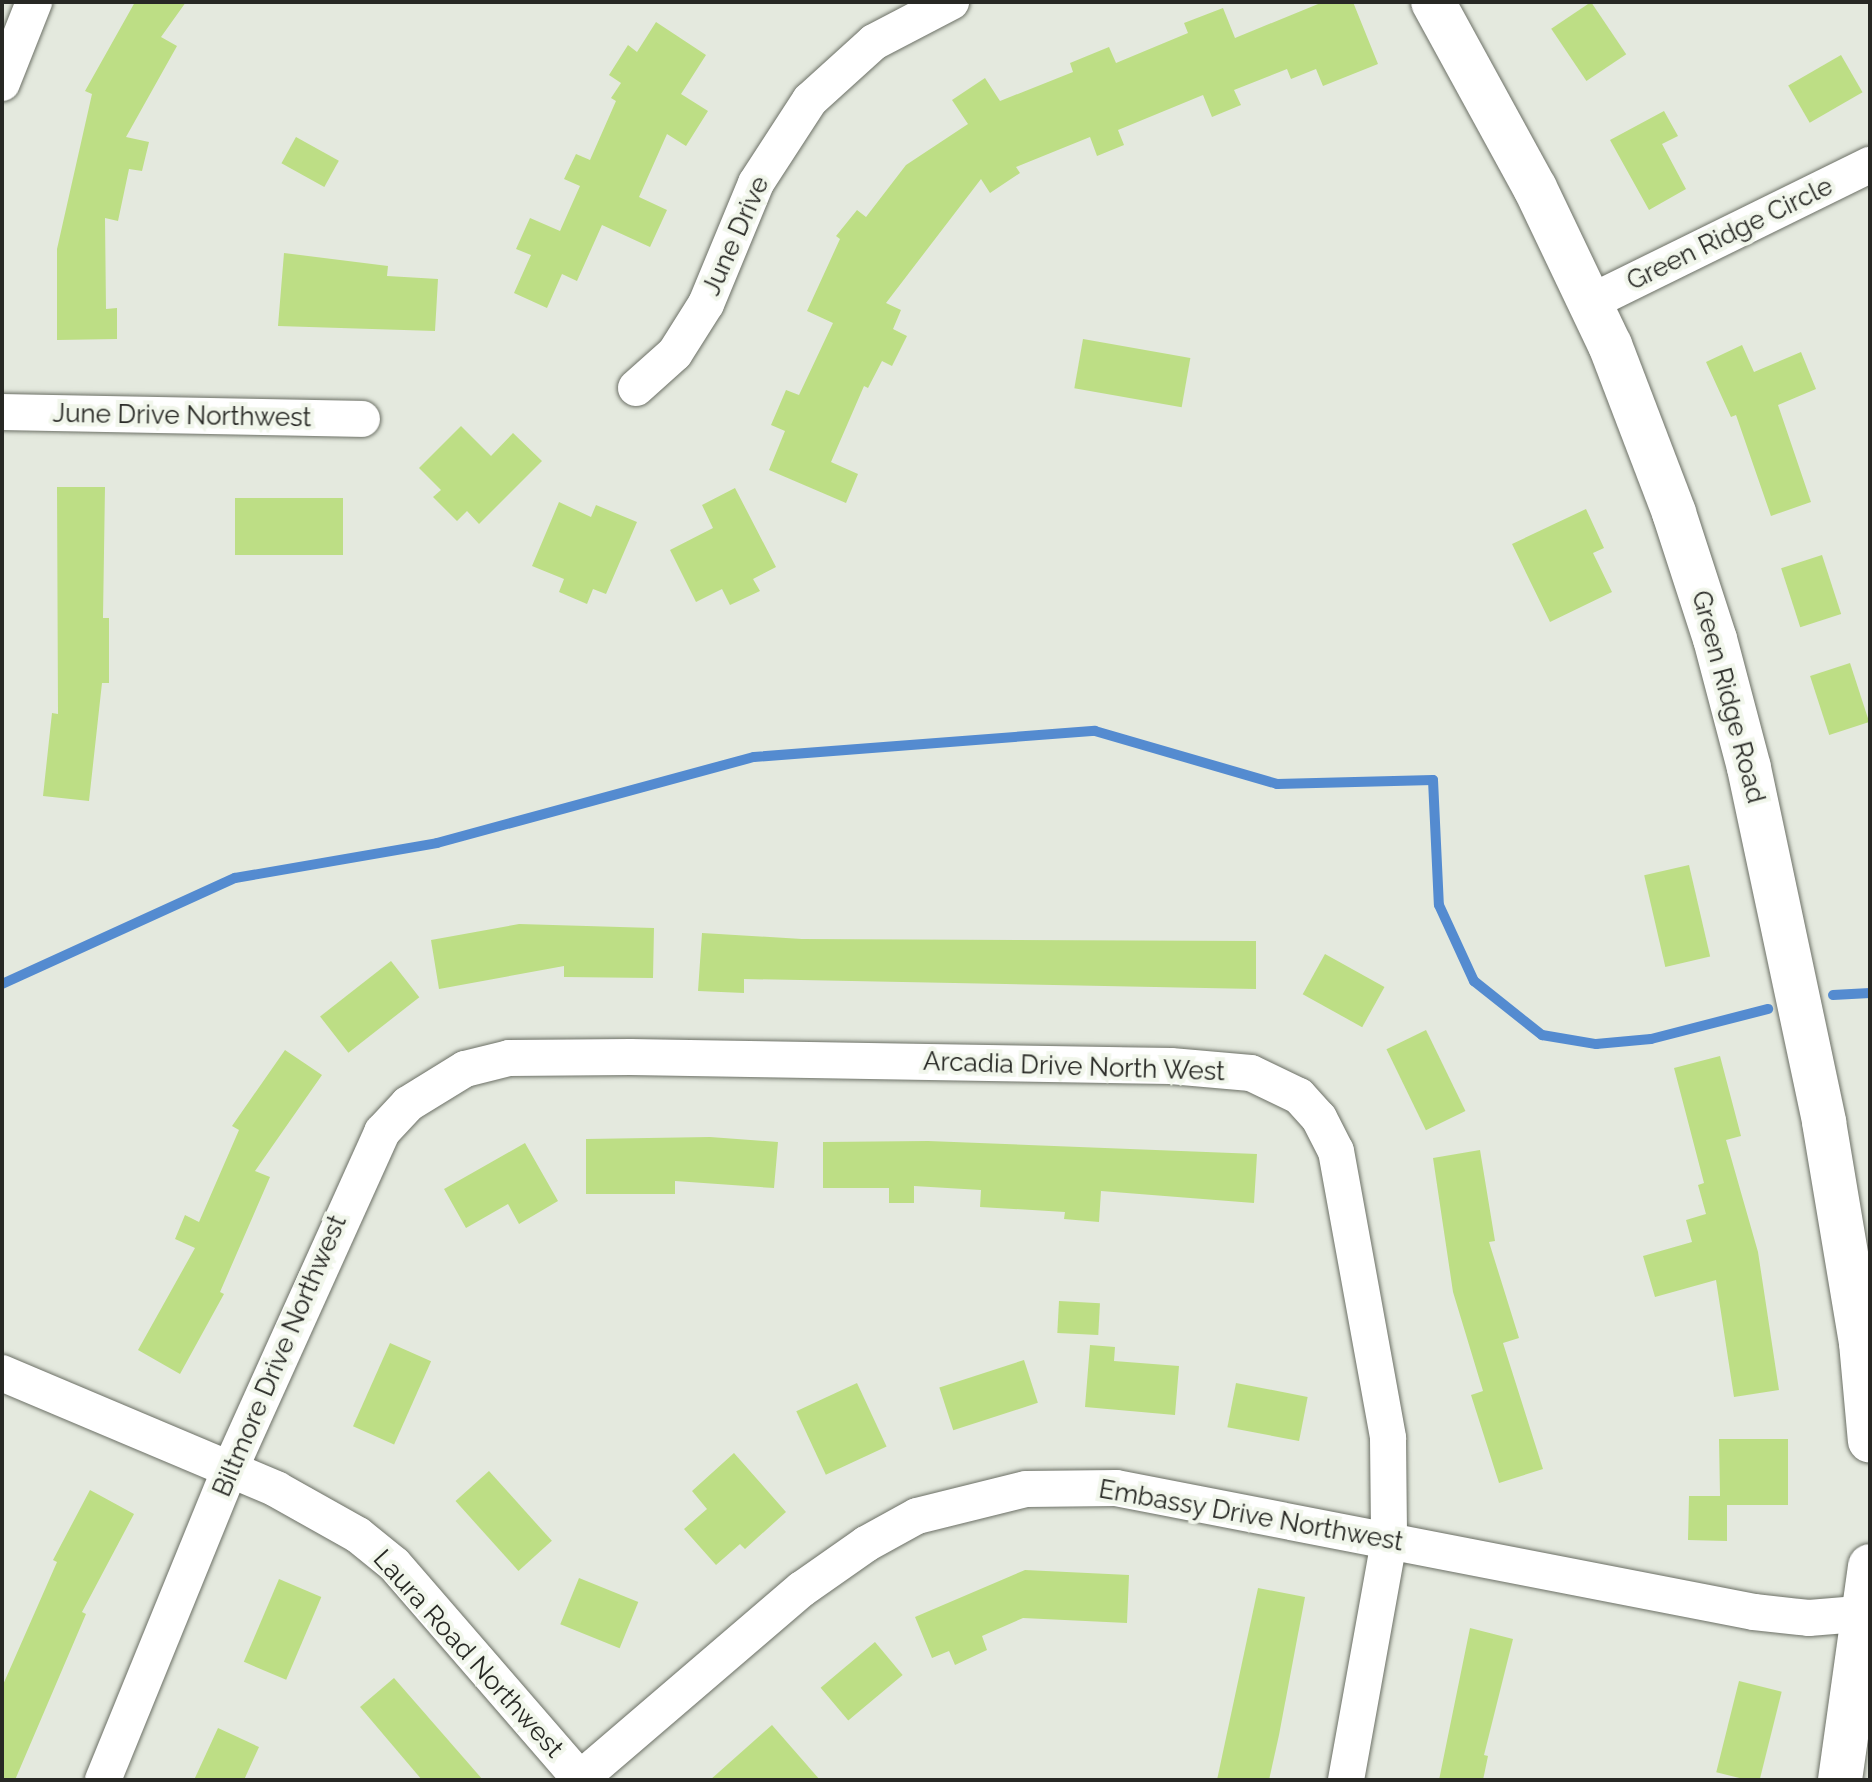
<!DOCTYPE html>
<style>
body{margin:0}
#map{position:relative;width:1872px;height:1782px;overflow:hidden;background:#e4e9de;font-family:Raleway,sans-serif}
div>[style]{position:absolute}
.stream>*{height:10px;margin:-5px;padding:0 5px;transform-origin:5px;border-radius:5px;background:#548bd0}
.building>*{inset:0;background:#bdde85;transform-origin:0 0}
.roads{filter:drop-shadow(0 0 2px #6c7066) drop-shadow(0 0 2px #6c7066)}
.minor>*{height:36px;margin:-18px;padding:0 18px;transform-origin:18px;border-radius:18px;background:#fff}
.tertiary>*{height:44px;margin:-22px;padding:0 22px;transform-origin:22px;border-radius:22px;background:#fff}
span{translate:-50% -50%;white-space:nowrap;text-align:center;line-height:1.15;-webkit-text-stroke:8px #f1f6eb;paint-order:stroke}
.street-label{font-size:26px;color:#272824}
.frame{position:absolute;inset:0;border:4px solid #272824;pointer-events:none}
</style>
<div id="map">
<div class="stream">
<div style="left:2px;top:984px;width:256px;rotate:-24.5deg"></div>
<div style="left:235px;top:878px;width:205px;rotate:-9.8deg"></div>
<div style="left:437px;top:843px;width:328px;rotate:-15.2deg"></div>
<div style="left:754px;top:757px;width:342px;rotate:-4.4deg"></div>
<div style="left:1095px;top:731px;width:190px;rotate:16.2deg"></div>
<div style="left:1277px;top:784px;width:156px;rotate:-1.5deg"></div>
<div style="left:1433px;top:780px;width:125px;rotate:87.3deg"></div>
<div style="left:1439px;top:905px;width:84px;rotate:65.3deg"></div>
<div style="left:1474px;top:981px;width:87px;rotate:38.5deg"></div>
<div style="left:1542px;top:1035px;width:55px;rotate:9.5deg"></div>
<div style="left:1596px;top:1044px;width:55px;rotate:-5.2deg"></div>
<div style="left:1651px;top:1039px;width:121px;rotate:-14.4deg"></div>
<div style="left:1833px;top:995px;width:37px;rotate:-3deg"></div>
</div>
<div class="building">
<div style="clip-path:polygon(135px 2px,186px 2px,161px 37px,177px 46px,126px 137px,149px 142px,142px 171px,129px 169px,118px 221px,105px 218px,106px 309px,117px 308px,117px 339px,57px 340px,57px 249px,92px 94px,85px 91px)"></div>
<div style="clip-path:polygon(1323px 2px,1353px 2px,1378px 64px,1323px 86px,1316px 69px,1291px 79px,1287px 69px,1234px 90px,1241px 105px,1212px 117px,1203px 95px,1118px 130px,1124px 145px,1097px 156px,1090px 137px,1016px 167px,1020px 173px,990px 193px,981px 179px,886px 303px,901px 310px,893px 329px,907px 336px,892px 366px,882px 361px,868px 388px,864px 386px,831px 462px,858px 474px,846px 503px,769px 470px,785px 431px,771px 425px,786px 390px,799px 395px,833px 323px,807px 311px,840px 239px,836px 236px,857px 210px,866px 217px,906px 165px,968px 124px,952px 100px,985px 78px,1000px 101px,1073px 72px,1070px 63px,1109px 47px,1116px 63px,1188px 33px,1184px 23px,1223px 8px,1235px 38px)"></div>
<div style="left:1591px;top:2px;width:63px;height:48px;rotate:56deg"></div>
<div style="clip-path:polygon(656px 22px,706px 55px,681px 94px,708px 111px,686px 146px,667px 134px,639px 197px,667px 210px,650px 247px,602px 225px,577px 281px,562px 274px,547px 308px,514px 293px,531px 255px,516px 249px,530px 218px,560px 231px,580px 186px,564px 179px,576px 154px,590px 160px,616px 101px,611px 98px,621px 83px,609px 75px,628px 45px,637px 52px)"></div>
<div style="left:1841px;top:55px;width:43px;height:61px;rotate:60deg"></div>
<div style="clip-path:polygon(1664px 111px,1678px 136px,1662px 144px,1686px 189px,1649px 210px,1610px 140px)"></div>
<div style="left:296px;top:137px;width:49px;height:30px;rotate:29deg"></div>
<div style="clip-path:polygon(284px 253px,388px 266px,387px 276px,438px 279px,435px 331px,278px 326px)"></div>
<div style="left:1083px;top:339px;width:109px;height:50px;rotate:10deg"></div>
<div style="clip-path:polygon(1742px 345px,1754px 372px,1801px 352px,1816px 389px,1778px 405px,1811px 502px,1771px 516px,1736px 415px,1731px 417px,1706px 362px)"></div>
<div style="clip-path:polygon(461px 426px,491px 456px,513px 433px,542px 461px,479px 524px,467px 511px,457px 521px,433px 497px,441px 490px,419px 468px)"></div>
<div style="clip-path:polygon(57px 487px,105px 487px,103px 618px,109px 618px,109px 683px,102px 683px,89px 801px,43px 796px,52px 713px,58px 714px)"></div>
<div style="clip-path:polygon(735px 488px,776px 567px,753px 579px,760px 591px,730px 605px,722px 589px,696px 602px,670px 550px,713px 528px,702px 505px)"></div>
<div style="left:343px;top:498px;width:57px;height:108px;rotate:90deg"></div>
<div style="clip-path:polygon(559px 502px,591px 517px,596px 505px,637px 522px,606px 594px,593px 589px,587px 604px,559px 592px,564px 579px,532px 566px)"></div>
<div style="clip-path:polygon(1586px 509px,1604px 548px,1593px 553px,1612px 592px,1550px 622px,1512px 544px)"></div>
<div style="left:1822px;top:555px;width:62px;height:43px;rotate:72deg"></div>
<div style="left:1850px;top:663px;width:62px;height:42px;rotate:72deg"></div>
<div style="left:1689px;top:865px;width:94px;height:46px;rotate:77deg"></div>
<div style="clip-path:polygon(519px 924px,654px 928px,653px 978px,564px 977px,564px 966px,439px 989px,431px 940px)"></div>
<div style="clip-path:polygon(702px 933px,802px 939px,1256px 941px,1256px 989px,744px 979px,744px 993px,698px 991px)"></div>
<div style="left:1325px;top:954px;width:68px;height:46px;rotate:29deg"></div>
<div style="left:391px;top:961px;width:46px;height:90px;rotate:52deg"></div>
<div style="left:1426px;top:1030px;width:90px;height:44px;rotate:64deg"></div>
<div style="clip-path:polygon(285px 1050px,322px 1075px,255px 1171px,270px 1177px,220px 1292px,224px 1294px,180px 1374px,138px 1350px,195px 1248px,175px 1239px,185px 1215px,199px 1222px,239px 1130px,232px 1126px)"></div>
<div style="clip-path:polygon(1720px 1056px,1741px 1136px,1726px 1140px,1758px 1252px,1779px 1390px,1734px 1397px,1716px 1280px,1655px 1297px,1643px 1256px,1692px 1242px,1686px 1220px,1706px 1214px,1698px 1185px,1704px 1183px,1674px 1068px)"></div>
<div style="clip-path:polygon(710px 1137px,778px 1142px,774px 1188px,675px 1181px,675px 1194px,586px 1194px,586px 1139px)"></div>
<div style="clip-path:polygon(928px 1141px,1257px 1154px,1254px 1203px,1101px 1191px,1099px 1222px,1064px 1219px,1065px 1212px,980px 1207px,981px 1190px,914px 1186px,914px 1203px,889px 1203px,889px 1188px,823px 1188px,823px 1142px)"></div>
<div style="clip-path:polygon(525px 1143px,558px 1201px,519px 1224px,508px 1204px,466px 1228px,444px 1189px)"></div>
<div style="clip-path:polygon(1480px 1150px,1495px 1241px,1489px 1242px,1519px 1338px,1503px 1343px,1543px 1469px,1499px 1483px,1471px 1395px,1483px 1391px,1453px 1292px,1433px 1158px)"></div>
<div style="left:1059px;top:1301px;width:41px;height:32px;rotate:3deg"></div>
<div style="left:390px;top:1343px;width:45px;height:91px;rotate:24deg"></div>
<div style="clip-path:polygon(1090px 1345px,1115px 1347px,1114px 1361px,1179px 1366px,1175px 1415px,1085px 1407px)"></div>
<div style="left:1024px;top:1360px;width:45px;height:89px;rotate:72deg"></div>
<div style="left:857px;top:1383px;width:70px;height:67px;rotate:65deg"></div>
<div style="left:1236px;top:1383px;width:73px;height:45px;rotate:11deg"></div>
<div style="clip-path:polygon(1719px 1439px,1788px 1439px,1788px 1505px,1727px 1505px,1727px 1541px,1688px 1540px,1689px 1496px,1720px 1496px)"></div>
<div style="clip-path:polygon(734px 1453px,786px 1512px,745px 1549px,740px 1544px,716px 1565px,684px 1529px,707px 1509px,692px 1491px)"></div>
<div style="left:489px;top:1471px;width:94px;height:45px;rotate:48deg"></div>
<div style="clip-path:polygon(90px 1490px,134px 1514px,82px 1612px,86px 1614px,15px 1780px,2px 1780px,2px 1687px,57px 1562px,53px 1560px)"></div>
<div style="clip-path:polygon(1025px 1570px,1129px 1575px,1127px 1623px,1023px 1618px,982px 1636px,987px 1650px,955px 1665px,949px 1651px,932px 1658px,915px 1617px)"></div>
<div style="left:579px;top:1578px;width:64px;height:50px;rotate:22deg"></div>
<div style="left:279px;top:1579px;width:46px;height:90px;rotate:23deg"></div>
<div style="clip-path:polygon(1258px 1588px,1305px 1597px,1279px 1735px,1269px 1780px,1217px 1780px)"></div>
<div style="clip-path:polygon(1470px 1628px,1513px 1639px,1484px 1755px,1488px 1756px,1483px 1780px,1439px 1780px)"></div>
<div style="left:875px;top:1642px;width:43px;height:71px;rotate:50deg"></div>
<div style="clip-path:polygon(394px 1678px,483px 1780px,422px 1780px,360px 1707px)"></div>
<div style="left:1739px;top:1681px;width:44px;height:94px;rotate:14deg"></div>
<div style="clip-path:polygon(772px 1725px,820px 1780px,710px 1780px)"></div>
<div style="clip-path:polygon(218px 1728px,259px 1747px,244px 1780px,194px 1780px)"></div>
</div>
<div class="roads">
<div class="minor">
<div style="left:2px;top:83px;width:87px;rotate:-68.4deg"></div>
<div style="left:1589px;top:303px;width:313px;rotate:-26.2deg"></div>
<div style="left:636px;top:388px;width:52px;rotate:-41.9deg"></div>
<div style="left:675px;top:353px;width:58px;rotate:-57.7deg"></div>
<div style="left:706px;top:304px;width:131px;rotate:-67.5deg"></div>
<div style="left:756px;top:183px;width:99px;rotate:-57deg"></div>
<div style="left:810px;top:100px;width:86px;rotate:-42.2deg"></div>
<div style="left:874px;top:42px;width:87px;rotate:-27.5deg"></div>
<div style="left:2px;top:412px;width:360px;rotate:1.1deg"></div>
<div style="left:2px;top:1373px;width:298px;rotate:22.9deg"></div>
<div style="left:276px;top:1489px;width:94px;rotate:29.3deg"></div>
<div style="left:358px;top:1535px;width:46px;rotate:38.9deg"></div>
<div style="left:394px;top:1564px;width:286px;rotate:49.1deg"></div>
<div style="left:580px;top:1779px;width:292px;rotate:-40.6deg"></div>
<div style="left:802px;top:1589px;width:78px;rotate:-35.1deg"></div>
<div style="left:866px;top:1544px;width:58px;rotate:-28.8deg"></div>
<div style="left:917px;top:1516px;width:112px;rotate:-13.9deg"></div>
<div style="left:1026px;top:1489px;width:90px;rotate:-0.6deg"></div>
<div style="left:1116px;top:1488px;width:650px;rotate:11deg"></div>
<div style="left:1754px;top:1612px;width:55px;rotate:6.2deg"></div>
<div style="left:1809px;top:1618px;width:61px;rotate:-4.7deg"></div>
<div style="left:103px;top:1780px;width:336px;rotate:-67.8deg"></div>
<div style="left:230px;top:1469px;width:370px;rotate:-65.7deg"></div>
<div style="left:382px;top:1132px;width:38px;rotate:-47deg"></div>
<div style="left:408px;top:1104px;width:67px;rotate:-31.6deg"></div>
<div style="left:465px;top:1069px;width:45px;rotate:-14deg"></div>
<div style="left:509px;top:1058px;width:121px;rotate:-0.5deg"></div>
<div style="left:630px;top:1057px;width:541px;rotate:0.95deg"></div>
<div style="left:1171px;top:1066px;width:80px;rotate:5deg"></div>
<div style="left:1251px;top:1073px;width:53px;rotate:25.6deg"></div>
<div style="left:1299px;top:1096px;width:30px;rotate:48deg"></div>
<div style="left:1319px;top:1118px;width:37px;rotate:63deg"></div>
<div style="left:1336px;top:1151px;width:292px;rotate:79.7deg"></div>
<div style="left:1388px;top:1438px;width:103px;rotate:89.4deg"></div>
<div style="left:1389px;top:1541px;width:243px;rotate:100.2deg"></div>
</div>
<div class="tertiary">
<div style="left:1433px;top:2px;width:212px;rotate:61.3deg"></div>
<div style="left:1535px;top:188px;width:174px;rotate:64.5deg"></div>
<div style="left:1610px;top:345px;width:180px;rotate:69.1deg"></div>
<div style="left:1674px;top:513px;width:133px;rotate:72deg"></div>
<div style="left:1715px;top:639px;width:133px;rotate:75.2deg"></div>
<div style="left:1749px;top:768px;width:362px;rotate:78deg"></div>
<div style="left:1824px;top:1122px;width:224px;rotate:80.5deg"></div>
<div style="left:1861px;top:1343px;width:98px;rotate:84.8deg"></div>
<div style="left:1840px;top:1780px;width:216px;rotate:-82deg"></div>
</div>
</div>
<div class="street-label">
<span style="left:1730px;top:234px;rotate:-26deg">Green Ridge Circle</span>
<span style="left:736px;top:236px;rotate:-66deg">June Drive</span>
<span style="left:182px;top:416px;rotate:1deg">June Drive Northwest</span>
<span style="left:1728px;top:697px;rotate:75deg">Green Ridge Road</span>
<span style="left:1074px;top:1067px;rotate:2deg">Arcadia Drive North West</span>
<span style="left:280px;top:1356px;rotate:-67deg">Biltmore Drive Northwest</span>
<span style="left:1251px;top:1516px;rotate:10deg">Embassy Drive Northwest</span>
<span style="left:468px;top:1654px;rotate:48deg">Laura Road Northwest</span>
</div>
<div class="frame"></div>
</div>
